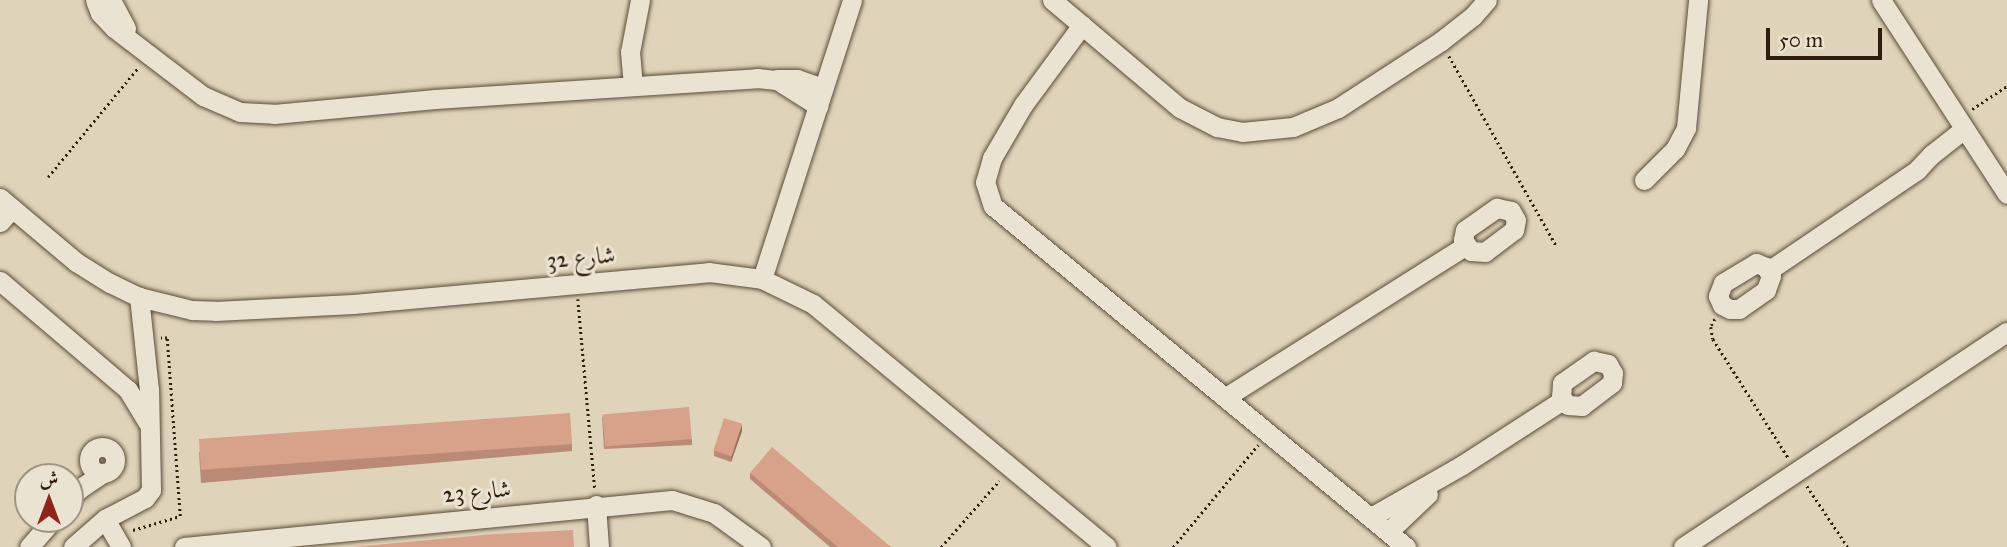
<!DOCTYPE html>
<meta charset="utf-8">
<style>
body{margin:0}
#map{position:relative;width:2007px;height:547px;overflow:hidden;background:#dfd4ba;font-family:"IM FELL Great Primer",Amiri,serif}
div>[style]{position:absolute}
.path>*{height:2.5px;margin-top:-1.25px;transform-origin:0;background:repeating-linear-gradient(90deg,#2f1d0b 0 2px,transparent 0 5.5px)}
.roads{filter:drop-shadow(0 0 2px #5b4b37) drop-shadow(0 0 2px #5b4b37)}
.minor>*{height:19px;margin:-9.5px;padding:0 9.5px;transform-origin:9.5px;border-radius:9.5px;background:#eae3d2}
.minor>.ring{margin:-9.5px;padding:0;box-sizing:content-box;background:none;border:19px solid #eae3d2;border-radius:50%}
.wall>*{inset:0;background:#ba8a77}
.shaded-wall>*{inset:0;background:#977161}
.building>*{inset:0;background:#d8a18a;transform-origin:0 0}
span{translate:-50% -50%;white-space:nowrap;text-align:center;line-height:1.15;-webkit-text-stroke:6px #eae3d2;paint-order:stroke}
.street-label{font-size:24px;color:#2f1d0b}
.north{position:absolute;left:14px;top:463px;width:70px;height:70px;box-sizing:border-box;background:#eae3d2;border:2px solid #9f9482;border-radius:50%;rotate:0deg;font-size:19px;font-weight:700;line-height:28px;text-align:center;color:#2f1d0b}
.north::after{content:'';display:block;margin:auto;width:24px;height:32px;background:#8f2418;clip-path:polygon(50% 0,100% 100%,50% 72%,0 100%)}
.scale{position:absolute;left:1766px;top:28px;width:116px;height:32px;box-sizing:border-box;border:4px solid #2f1d0b;border-top:0;padding-left:9px;font-size:21px;line-height:24px;white-space:nowrap;color:#2f1d0b;-webkit-text-stroke:5px #eae3d2;paint-order:stroke}
</style>
<div id="map">
<div class="path">
<div style="left:1449px;top:56px;width:217px;rotate:60.5deg"></div>
<div style="left:1972px;top:109px;width:42px;rotate:-33.3deg"></div>
<div style="left:48px;top:177px;width:140px;rotate:-50.5deg"></div>
<div style="left:578px;top:299px;width:190px;rotate:84.9deg"></div>
<div style="left:1715px;top:319px;width:9px;rotate:117deg"></div>
<div style="left:1711px;top:327px;width:12px;rotate:81deg"></div>
<div style="left:1713px;top:339px;width:140px;rotate:57.6deg"></div>
<div style="left:1807px;top:486px;width:73px;rotate:56.1deg"></div>
<div style="left:133px;top:530px;width:49px;rotate:-16.6deg"></div>
<div style="left:180px;top:516px;width:178px;rotate:-94.2deg"></div>
<div style="left:167px;top:338px;width:6px;rotate:180deg"></div>
<div style="left:941px;top:547px;width:88px;rotate:-48.7deg"></div>
<div style="left:1173px;top:547px;width:133px;rotate:-50.2deg"></div>
</div>
<div class="roads">
<div class="minor">
<div style="left:95px;top:0;width:14px;rotate:69deg"></div>
<div style="left:100px;top:13px;width:21px;rotate:47deg"></div>
<div style="left:114px;top:28px;width:112px;rotate:37.4deg"></div>
<div style="left:203px;top:96px;width:40px;rotate:23.4deg"></div>
<div style="left:240px;top:112px;width:34px;rotate:3deg"></div>
<div style="left:274px;top:114px;width:162px;rotate:-5.3deg"></div>
<div style="left:435px;top:99px;width:323px;rotate:-3.7deg"></div>
<div style="left:757px;top:78px;width:20px;rotate:6deg"></div>
<div style="left:777px;top:80px;width:49px;rotate:32.4deg"></div>
<div style="left:111px;top:0;width:32px;rotate:62deg"></div>
<div style="left:1052px;top:0;width:167px;rotate:40.2deg"></div>
<div style="left:1180px;top:108px;width:42px;rotate:27.2deg"></div>
<div style="left:1217px;top:127px;width:25px;rotate:11deg"></div>
<div style="left:1242px;top:132px;width:51px;rotate:-5.6deg"></div>
<div style="left:1293px;top:127px;width:49px;rotate:-22.9deg"></div>
<div style="left:1338px;top:108px;width:123px;rotate:-33deg"></div>
<div style="left:1441px;top:41px;width:41px;rotate:-38deg"></div>
<div style="left:1473px;top:16px;width:21px;rotate:-49deg"></div>
<div style="left:1881px;top:0;width:231px;rotate:57deg"></div>
<div style="left:1082px;top:25px;width:99px;rotate:126.4deg"></div>
<div style="left:1023px;top:105px;width:61px;rotate:120.3deg"></div>
<div style="left:992px;top:158px;width:25px;rotate:106deg"></div>
<div style="left:985px;top:182px;width:25px;rotate:72deg"></div>
<div style="left:993px;top:206px;width:536px;rotate:39.55deg"></div>
<div style="left:777px;top:79px;width:20px"></div>
<div style="left:797px;top:79px;width:28px;rotate:19deg"></div>
<div style="left:633px;top:86px;width:34px;rotate:-95deg"></div>
<div style="left:630px;top:52px;width:53px;rotate:-79.1deg"></div>
<div style="left:1644px;top:180px;width:44px;rotate:-45deg"></div>
<div style="left:1675px;top:149px;width:24px;rotate:-62deg"></div>
<div style="left:1686px;top:128px;width:129px;rotate:-84.6deg"></div>
<div style="left:0;top:198px;width:99px;rotate:40.1deg"></div>
<div style="left:76px;top:262px;width:40px;rotate:32deg"></div>
<div style="left:110px;top:283px;width:32px;rotate:26deg"></div>
<div style="left:139px;top:297px;width:55px;rotate:13.8deg"></div>
<div style="left:192px;top:310px;width:23px;rotate:2deg"></div>
<div style="left:215px;top:311px;width:138px;rotate:-2.9deg"></div>
<div style="left:353px;top:304px;width:357px;rotate:-5.1deg"></div>
<div style="left:709px;top:272px;width:53px;rotate:7.5deg"></div>
<div style="left:762px;top:279px;width:57px;rotate:26.1deg"></div>
<div style="left:813px;top:304px;width:381px;rotate:39.6deg"></div>
<div style="left:1497px;top:208px;width:14px;rotate:12deg"></div>
<div style="left:1511px;top:211px;width:10px;rotate:61deg"></div>
<div style="left:1516px;top:220px;width:10px;rotate:101deg"></div>
<div style="left:1514px;top:230px;width:36px;rotate:143deg"></div>
<div style="left:1485px;top:252px;width:14px;rotate:-176deg"></div>
<div style="left:1471px;top:251px;width:14px;rotate:-126deg"></div>
<div style="left:1463px;top:240px;width:10px;rotate:-79deg"></div>
<div style="left:1465px;top:230px;width:39px;rotate:-35deg"></div>
<div style="left:0;top:222px;width:18px;rotate:-49deg"></div>
<div style="left:1756px;top:263px;width:11px;rotate:22deg"></div>
<div style="left:1766px;top:267px;width:10px;rotate:61deg"></div>
<div style="left:1771px;top:276px;width:15px;rotate:110deg"></div>
<div style="left:1766px;top:290px;width:33px;rotate:145deg"></div>
<div style="left:1739px;top:309px;width:9px;rotate:180deg"></div>
<div style="left:1730px;top:309px;width:9px;rotate:-153deg"></div>
<div style="left:1722px;top:305px;width:10px;rotate:-114deg"></div>
<div style="left:1718px;top:296px;width:14px;rotate:-69deg"></div>
<div style="left:1723px;top:283px;width:39px;rotate:-31deg"></div>
<div style="left:1768px;top:271px;width:180px;rotate:-34.1deg"></div>
<div style="left:1917px;top:170px;width:21px;rotate:-47deg"></div>
<div style="left:1931px;top:155px;width:42px;rotate:-38.2deg"></div>
<div style="left:762px;top:279px;width:293px;rotate:-72.1deg"></div>
<div style="left:0;top:281px;width:168px;rotate:40.4deg"></div>
<div style="left:128px;top:390px;width:37px;rotate:59deg"></div>
<div style="left:1594px;top:361px;width:14px;rotate:12deg"></div>
<div style="left:1608px;top:364px;width:10px;rotate:61deg"></div>
<div style="left:1613px;top:373px;width:10px;rotate:96deg"></div>
<div style="left:1612px;top:383px;width:38px;rotate:143deg"></div>
<div style="left:1582px;top:406px;width:14px;rotate:-176deg"></div>
<div style="left:1568px;top:405px;width:10px;rotate:-135deg"></div>
<div style="left:1561px;top:398px;width:15px;rotate:-86deg"></div>
<div style="left:1562px;top:383px;width:39px;rotate:-35deg"></div>
<div style="left:1226px;top:397px;width:283px;rotate:-32.3deg"></div>
<div class="ring" style="left:89px;top:447px;width:7px;height:7px"></div>
<div style="left:70px;top:499px;width:13px;rotate:-48deg"></div>
<div style="left:79px;top:489px;width:29px;rotate:-34deg"></div>
<div style="left:596px;top:505px;width:42px;rotate:85.9deg"></div>
<div style="left:1371px;top:517px;width:105px;rotate:-29.7deg"></div>
<div style="left:1462px;top:465px;width:120px;rotate:-32.8deg"></div>
<div style="left:105px;top:519px;width:32px;rotate:60deg"></div>
<div style="left:1388px;top:532px;width:55px;rotate:-43.5deg"></div>
<div style="left:29px;top:547px;width:37px;rotate:-49deg"></div>
<div style="left:73px;top:547px;width:43px;rotate:-41.2deg"></div>
<div style="left:105px;top:519px;width:45px;rotate:-27.7deg"></div>
<div style="left:145px;top:498px;width:10px;rotate:-53deg"></div>
<div style="left:151px;top:490px;width:100px;rotate:-91.1deg"></div>
<div style="left:149px;top:390px;width:94px;rotate:-96.1deg"></div>
<div style="left:184px;top:547px;width:490px;rotate:-5.5deg"></div>
<div style="left:672px;top:500px;width:44px;rotate:17.2deg"></div>
<div style="left:714px;top:513px;width:58px;rotate:35.9deg"></div>
<div style="left:1683px;top:547px;width:389px;rotate:-33.6deg"></div>
</div>
</div>
<div class="wall">
<div style="clip-path:polygon(602px 417px,692px 439px,692px 445px,604px 449px)"></div>
<div style="clip-path:polygon(742px 431px,731px 462px,714px 456px,714px 450px)"></div>
<div style="clip-path:polygon(572px 444px,572px 451px,201px 483px,199px 452px)"></div>
<div style="clip-path:polygon(750px 473px,891px 547px,830px 547px,750px 479px)"></div>
</div>
<div class="shaded-wall">
<div style="clip-path:polygon(742px 424px,742px 431px,731px 462px,731px 455px)"></div>
</div>
<div class="building">
<div style="left:689px;top:407px;width:32px;height:87px;rotate:85deg"></div>
<div style="left:570px;top:413px;width:31px;height:372px;rotate:86deg"></div>
<div style="left:724px;top:418px;width:19px;height:34px;rotate:18deg"></div>
<div style="clip-path:polygon(772px 447px,891px 547px,838px 547px,750px 473px)"></div>
<div style="clip-path:polygon(573px 530px,574px 547px,352px 547px,495px 534px)"></div>
</div>
<div class="street-label">
<span style="left:581px;top:258px;rotate:-5deg">شارع 32</span>
<span style="left:477px;top:492px;rotate:-5deg">شارع 23</span>
</div>
<div class="north">ش</div>
<div class="scale">50 m</div>
</div>
